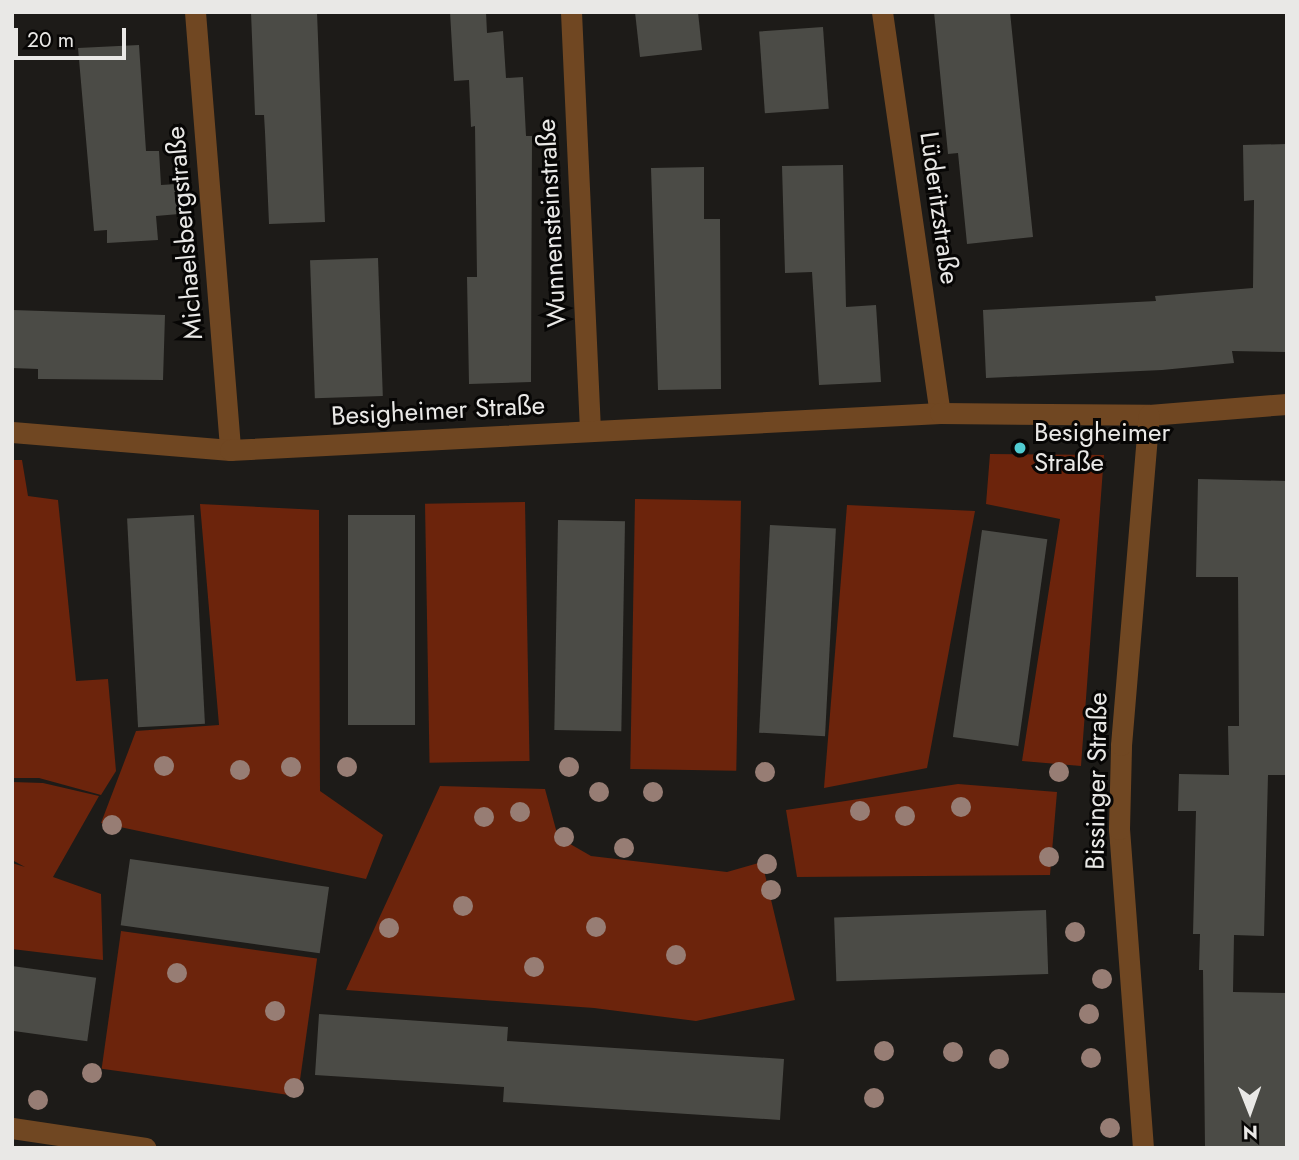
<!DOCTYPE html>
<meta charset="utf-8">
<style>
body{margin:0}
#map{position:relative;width:1299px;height:1160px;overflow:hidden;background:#1d1b18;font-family:Jost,sans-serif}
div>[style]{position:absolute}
.green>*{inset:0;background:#6c240c;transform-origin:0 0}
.building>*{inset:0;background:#4b4b46;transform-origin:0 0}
.minor>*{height:21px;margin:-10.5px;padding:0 10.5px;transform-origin:10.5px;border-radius:10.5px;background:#704722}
.trees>*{width:20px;height:20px;margin:-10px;border-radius:50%;background:#977d74}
.dots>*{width:19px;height:19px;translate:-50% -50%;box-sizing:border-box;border:4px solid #070605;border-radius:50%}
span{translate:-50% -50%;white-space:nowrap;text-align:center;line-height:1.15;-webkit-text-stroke:6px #070605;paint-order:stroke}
.street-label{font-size:26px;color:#e9e8e6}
.poi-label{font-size:26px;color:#e9e8e6}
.left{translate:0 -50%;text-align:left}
.frame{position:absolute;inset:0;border:14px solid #e9e8e6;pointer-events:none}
.north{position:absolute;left:1215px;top:1076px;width:70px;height:70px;-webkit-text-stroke:5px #070605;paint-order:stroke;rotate:179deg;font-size:19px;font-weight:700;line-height:28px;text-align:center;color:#e9e8e6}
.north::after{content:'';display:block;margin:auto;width:24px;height:32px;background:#e9e8e6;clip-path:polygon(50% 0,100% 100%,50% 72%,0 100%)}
.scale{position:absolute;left:14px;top:28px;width:112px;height:32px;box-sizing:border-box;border:4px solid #e9e8e6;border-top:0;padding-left:9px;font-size:21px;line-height:24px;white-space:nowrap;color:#e9e8e6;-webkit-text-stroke:5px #070605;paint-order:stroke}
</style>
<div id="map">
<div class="green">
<div style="clip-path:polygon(990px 454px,1104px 455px,1081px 766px,1022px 761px,1060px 519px,986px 504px)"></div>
<div style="clip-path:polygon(12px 460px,22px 460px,28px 496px,58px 500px,76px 681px,108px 679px,116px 771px,101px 795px,39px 778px,12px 778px)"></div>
<div style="left:635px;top:499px;width:106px;height:270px;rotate:1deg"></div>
<div style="left:525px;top:502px;width:259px;height:100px;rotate:89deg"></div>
<div style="clip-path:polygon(200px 504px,319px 510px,320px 791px,383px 835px,366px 879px,101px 823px,136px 731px,219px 725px)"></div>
<div style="clip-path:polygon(847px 505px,975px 511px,927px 768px,824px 788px)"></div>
<div style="clip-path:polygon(12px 782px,43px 783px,99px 796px,53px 877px,101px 894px,103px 960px,12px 949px,12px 863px,25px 867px,12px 860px)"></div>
<div style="clip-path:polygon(958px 784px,1057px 792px,1050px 875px,797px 877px,786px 810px)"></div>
<div style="clip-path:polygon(440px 786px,545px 789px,558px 837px,591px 856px,727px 872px,762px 862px,795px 1000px,696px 1021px,594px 1008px,346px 990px)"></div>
<div style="left:121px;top:931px;width:198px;height:139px;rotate:8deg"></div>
</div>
<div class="building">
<div style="clip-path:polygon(251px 12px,317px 12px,325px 222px,269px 224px,265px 132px,264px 115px,255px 115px)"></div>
<div style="clip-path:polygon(450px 12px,486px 12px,487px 33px,503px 31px,506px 78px,523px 77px,526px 136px,532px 136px,531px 382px,469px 384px,467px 277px,477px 277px,475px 126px,471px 127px,469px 80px,454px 81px)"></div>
<div style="clip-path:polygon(635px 12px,698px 12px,702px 50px,640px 57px)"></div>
<div style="clip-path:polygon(934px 12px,1010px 12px,1033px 237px,967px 244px,958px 153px,948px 154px)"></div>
<div style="left:823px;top:27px;width:82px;height:64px;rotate:86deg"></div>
<div style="clip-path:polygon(139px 45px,146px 151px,159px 151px,161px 185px,177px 184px,179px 214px,156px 216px,158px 240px,107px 243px,107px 230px,94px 231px,78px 48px)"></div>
<div style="clip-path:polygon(1287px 144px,1287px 352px,1232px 351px,1234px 363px,1162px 370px,986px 378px,983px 310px,1156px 301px,1155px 296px,1253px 288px,1254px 200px,1244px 201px,1243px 145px)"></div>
<div style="clip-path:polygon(843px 165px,846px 307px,876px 305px,881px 382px,819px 385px,812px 272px,785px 273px,782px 166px)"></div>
<div style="clip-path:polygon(704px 167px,704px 219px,720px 219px,721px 389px,658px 390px,651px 168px)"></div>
<div style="left:378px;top:258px;width:138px;height:68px;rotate:88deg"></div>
<div style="clip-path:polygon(12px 310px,165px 315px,163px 380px,38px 379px,38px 369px,12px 368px)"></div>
<div style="clip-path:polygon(1198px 479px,1287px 481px,1287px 775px,1268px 775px,1264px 936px,1234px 935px,1233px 992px,1287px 993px,1287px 1148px,1205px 1148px,1203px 970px,1199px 970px,1200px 934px,1193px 934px,1196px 811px,1178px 811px,1179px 774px,1229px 775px,1228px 726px,1239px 726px,1238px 577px,1196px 577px)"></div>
<div style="left:194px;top:515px;width:209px;height:67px;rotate:87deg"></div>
<div style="left:348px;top:515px;width:67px;height:210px"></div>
<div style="left:558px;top:520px;width:67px;height:210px;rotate:1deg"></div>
<div style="left:770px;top:525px;width:66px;height:208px;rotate:3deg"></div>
<div style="left:982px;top:530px;width:66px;height:209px;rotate:8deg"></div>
<div style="left:130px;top:859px;width:201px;height:67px;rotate:8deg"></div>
<div style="left:1046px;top:910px;width:64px;height:212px;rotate:88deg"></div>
<div style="left:12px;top:966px;width:85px;height:64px;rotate:8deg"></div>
<div style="clip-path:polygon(319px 1014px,508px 1027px,507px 1041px,784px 1059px,780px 1120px,503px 1102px,504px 1087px,315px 1075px)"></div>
</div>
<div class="minor">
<div style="left:195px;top:12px;width:439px;rotate:85.4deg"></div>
<div style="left:571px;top:12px;width:419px;rotate:87.4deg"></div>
<div style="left:882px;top:12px;width:405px;rotate:81.8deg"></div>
<div style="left:12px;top:432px;width:219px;rotate:4.7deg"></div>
<div style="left:230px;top:450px;width:711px;rotate:-2.98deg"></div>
<div style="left:940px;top:413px;width:209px;rotate:0.5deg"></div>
<div style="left:1149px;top:415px;width:138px;rotate:-4.6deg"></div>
<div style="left:12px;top:1128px;width:135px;rotate:8.5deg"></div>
<div style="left:1143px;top:1148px;width:320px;rotate:-94.3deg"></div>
<div style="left:1119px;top:829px;width:84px;rotate:-88.6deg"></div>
<div style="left:1121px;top:745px;width:331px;rotate:-85.2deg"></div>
</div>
<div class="trees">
<div style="left:164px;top:766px"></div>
<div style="left:291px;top:767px"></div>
<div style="left:347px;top:767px"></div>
<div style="left:569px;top:767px"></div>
<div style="left:240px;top:770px"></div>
<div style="left:765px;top:772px"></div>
<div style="left:1059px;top:772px"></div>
<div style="left:599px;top:792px"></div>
<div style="left:653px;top:792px"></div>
<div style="left:961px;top:807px"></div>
<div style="left:860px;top:811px"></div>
<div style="left:520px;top:812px"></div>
<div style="left:905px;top:816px"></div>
<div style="left:484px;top:817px"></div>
<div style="left:112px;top:825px"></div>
<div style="left:564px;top:837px"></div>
<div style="left:624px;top:848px"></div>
<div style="left:1049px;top:857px"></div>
<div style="left:767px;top:864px"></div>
<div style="left:771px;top:890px"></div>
<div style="left:463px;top:906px"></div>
<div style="left:596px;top:927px"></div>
<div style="left:389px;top:928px"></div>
<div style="left:1075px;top:932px"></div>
<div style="left:676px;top:955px"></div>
<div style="left:534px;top:967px"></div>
<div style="left:177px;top:973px"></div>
<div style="left:1102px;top:979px"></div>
<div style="left:275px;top:1011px"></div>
<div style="left:1089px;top:1014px"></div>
<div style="left:884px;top:1051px"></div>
<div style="left:953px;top:1052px"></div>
<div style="left:1091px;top:1058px"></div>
<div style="left:999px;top:1059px"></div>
<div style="left:92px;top:1073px"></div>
<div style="left:294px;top:1088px"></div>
<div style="left:874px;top:1098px"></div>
<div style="left:38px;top:1100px"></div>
<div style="left:1110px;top:1128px"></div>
</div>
<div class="dots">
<div style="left:1020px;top:448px;background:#51ccd2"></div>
</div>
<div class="street-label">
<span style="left:939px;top:208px;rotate:82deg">Lüderitzstraße</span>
<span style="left:552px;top:223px;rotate:-93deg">Wunnensteinstraße</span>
<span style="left:185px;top:233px;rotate:-95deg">Michaelsbergstraße</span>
<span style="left:438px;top:411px;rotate:-3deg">Besigheimer Straße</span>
<span style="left:1097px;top:781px;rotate:-89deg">Bissinger Straße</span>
</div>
<div class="poi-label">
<span class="left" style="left:1034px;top:448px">Besigheimer<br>Straße</span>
</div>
<div class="frame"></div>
<div class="north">N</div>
<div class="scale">20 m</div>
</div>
